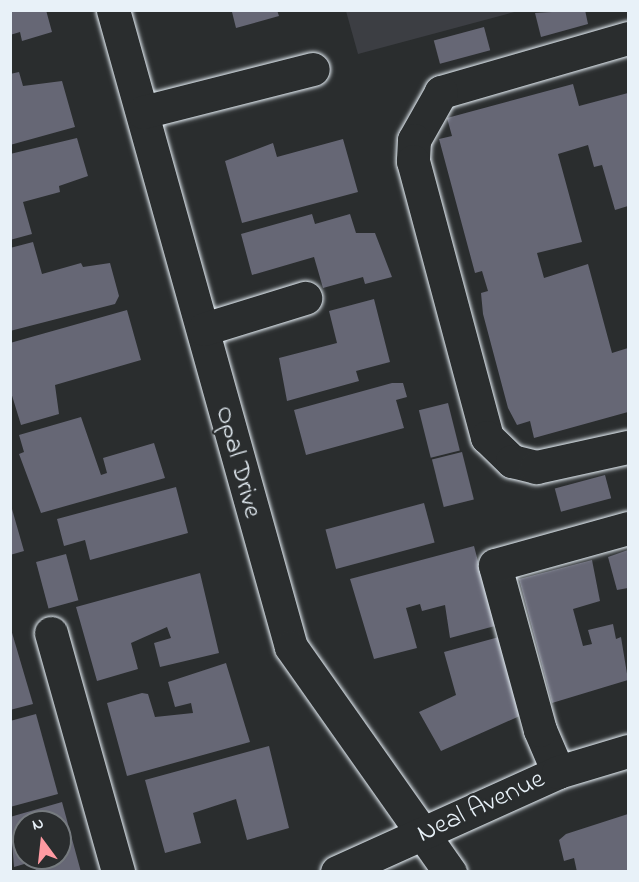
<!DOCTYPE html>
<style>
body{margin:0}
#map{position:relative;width:639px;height:882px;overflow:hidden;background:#2a2d2e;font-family:"Indie Flower",sans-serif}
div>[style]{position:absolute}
.built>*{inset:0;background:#3c3e43}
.building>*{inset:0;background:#666775;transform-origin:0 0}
.roads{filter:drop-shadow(0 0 2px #e8f1f8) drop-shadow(0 0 2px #e8f1f8)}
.minor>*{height:33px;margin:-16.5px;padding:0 16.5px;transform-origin:16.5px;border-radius:16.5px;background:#2a2d2e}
span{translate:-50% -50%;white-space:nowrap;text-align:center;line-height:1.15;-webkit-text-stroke:4.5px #2a2d2e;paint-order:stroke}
.street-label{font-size:27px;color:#e8f1f8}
.frame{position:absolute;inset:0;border:12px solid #e8f1f8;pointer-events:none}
.north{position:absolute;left:12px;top:810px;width:60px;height:60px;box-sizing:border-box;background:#2a2d2e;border:2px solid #767b7f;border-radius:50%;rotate:345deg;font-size:16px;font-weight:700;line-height:24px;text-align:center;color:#e8f1f8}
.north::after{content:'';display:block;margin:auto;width:21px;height:27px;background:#ff9aa2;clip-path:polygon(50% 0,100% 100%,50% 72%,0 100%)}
</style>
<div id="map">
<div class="built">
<div style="clip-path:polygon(346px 11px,346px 10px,518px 11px,358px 54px)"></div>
</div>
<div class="building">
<div style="clip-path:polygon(10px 10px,46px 10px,52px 32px,22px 41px,20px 32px,10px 35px)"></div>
<div style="clip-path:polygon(225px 10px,277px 10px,279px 16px,236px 28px,232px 12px)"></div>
<div style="clip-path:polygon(585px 10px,588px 24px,541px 37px,535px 13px)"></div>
<div style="left:484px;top:27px;width:24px;height:52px;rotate:75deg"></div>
<div style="clip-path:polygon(19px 72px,23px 86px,62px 81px,75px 127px,10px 145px,10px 74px)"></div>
<div style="clip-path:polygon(573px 84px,579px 106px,628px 93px,628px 206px,615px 210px,602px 165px,594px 167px,588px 145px,558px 154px,582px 242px,537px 253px,544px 278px,588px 264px,612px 353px,628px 348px,628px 412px,534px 438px,530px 421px,517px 425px,508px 408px,483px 314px,481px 293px,488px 291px,482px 271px,475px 273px,439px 139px,452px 136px,447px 118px)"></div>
<div style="clip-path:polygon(77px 138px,88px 176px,59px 186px,60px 192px,23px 202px,32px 234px,10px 240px,10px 154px)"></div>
<div style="clip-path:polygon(343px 139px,358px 192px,242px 223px,225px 161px,273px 143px,277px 157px)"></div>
<div style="clip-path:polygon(312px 214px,315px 224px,350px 214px,356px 233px,375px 233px,392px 277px,365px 284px,363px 277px,323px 288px,314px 257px,252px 275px,241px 234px)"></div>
<div style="clip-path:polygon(33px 242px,42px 274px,81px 263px,83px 267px,110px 263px,119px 296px,115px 304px,10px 331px,10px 248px)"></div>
<div style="clip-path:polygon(374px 299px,390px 362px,356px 371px,359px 381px,287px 401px,279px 358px,337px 343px,329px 311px)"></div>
<div style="clip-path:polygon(127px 310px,141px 360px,55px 385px,59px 414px,21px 425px,10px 389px,10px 343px)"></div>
<div style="clip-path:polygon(392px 383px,403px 383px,407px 397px,396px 400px,404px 428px,306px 455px,294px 410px)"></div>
<div style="left:448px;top:403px;width:49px;height:30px;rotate:76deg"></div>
<div style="clip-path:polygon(81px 417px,101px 475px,107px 473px,103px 458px,154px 443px,165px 478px,41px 513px,19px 454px,24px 452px,19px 435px)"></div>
<div style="left:462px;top:452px;width:49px;height:31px;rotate:76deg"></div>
<div style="left:605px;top:475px;width:24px;height:52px;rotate:75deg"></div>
<div style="clip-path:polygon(176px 487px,188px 533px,90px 560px,85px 540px,64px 546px,57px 519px)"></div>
<div style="clip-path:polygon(10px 502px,24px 551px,10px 555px)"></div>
<div style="left:424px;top:503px;width:41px;height:102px;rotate:75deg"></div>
<div style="clip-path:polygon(474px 546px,495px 626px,450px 638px,445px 605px,422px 611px,420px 604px,406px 608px,417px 648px,374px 659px,350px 579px)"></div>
<div style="clip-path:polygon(628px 550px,628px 588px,617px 590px,608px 557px)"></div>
<div style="left:66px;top:554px;width:48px;height:31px;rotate:75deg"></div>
<div style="clip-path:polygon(592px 560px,600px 601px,573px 609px,583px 646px,592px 644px,588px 630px,613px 624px,616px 639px,621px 637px,628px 680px,552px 703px,519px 579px)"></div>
<div style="clip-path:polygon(200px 573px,219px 653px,160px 667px,154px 643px,171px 638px,167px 627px,131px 643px,138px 669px,97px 681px,76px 607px)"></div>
<div style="clip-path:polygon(10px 626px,33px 704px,10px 710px)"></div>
<div style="clip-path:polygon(499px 637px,522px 715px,441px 751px,419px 712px,456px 695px,444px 652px)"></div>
<div style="clip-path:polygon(226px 663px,250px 742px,127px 776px,107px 703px,142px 693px,148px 694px,155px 717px,193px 713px,191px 703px,175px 707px,168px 682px)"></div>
<div style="clip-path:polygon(36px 714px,58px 794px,10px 807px,10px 721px)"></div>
<div style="clip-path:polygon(269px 746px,289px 828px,247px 840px,236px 799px,193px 813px,201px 843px,165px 853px,145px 780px)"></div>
<div style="clip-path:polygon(evenodd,62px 802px,81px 872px,35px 872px,38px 860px,14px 867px,10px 817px,62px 802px,24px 822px,60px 822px,60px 858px,24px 858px,24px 822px)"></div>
<div style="clip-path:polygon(628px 814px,628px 872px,577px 872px,574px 858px,564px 861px,559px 840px,566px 834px)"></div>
</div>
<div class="roads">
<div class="minor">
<div style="left:113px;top:10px;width:661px;rotate:74.39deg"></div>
<div style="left:291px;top:647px;width:276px;rotate:54.8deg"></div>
<div style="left:628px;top:38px;width:195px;rotate:163.9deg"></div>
<div style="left:441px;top:92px;width:55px;rotate:119.4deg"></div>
<div style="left:414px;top:140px;width:21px;rotate:93deg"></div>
<div style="left:413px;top:161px;width:286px;rotate:75deg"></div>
<div style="left:487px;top:437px;width:35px;rotate:44deg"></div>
<div style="left:512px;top:461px;width:25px;rotate:14deg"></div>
<div style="left:536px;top:467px;width:94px;rotate:-12.3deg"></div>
<div style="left:143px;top:112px;width:175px;rotate:-14.2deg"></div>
<div style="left:204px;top:329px;width:106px;rotate:-17.1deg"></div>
<div style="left:51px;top:633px;width:248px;rotate:74.3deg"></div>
<div style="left:558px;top:772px;width:46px;rotate:-113.2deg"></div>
<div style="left:540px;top:730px;width:171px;rotate:-105.3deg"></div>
<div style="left:495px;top:565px;width:138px;rotate:-15.5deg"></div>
<div style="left:337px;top:872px;width:243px;rotate:-24.3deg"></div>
<div style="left:558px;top:772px;width:73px;rotate:-16.7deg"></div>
</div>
</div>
<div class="street-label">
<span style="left:238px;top:462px;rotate:75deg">Opal Drive</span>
<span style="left:481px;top:807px;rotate:-25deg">Neal Avenue</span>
</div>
<div class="frame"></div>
<div class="north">N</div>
</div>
